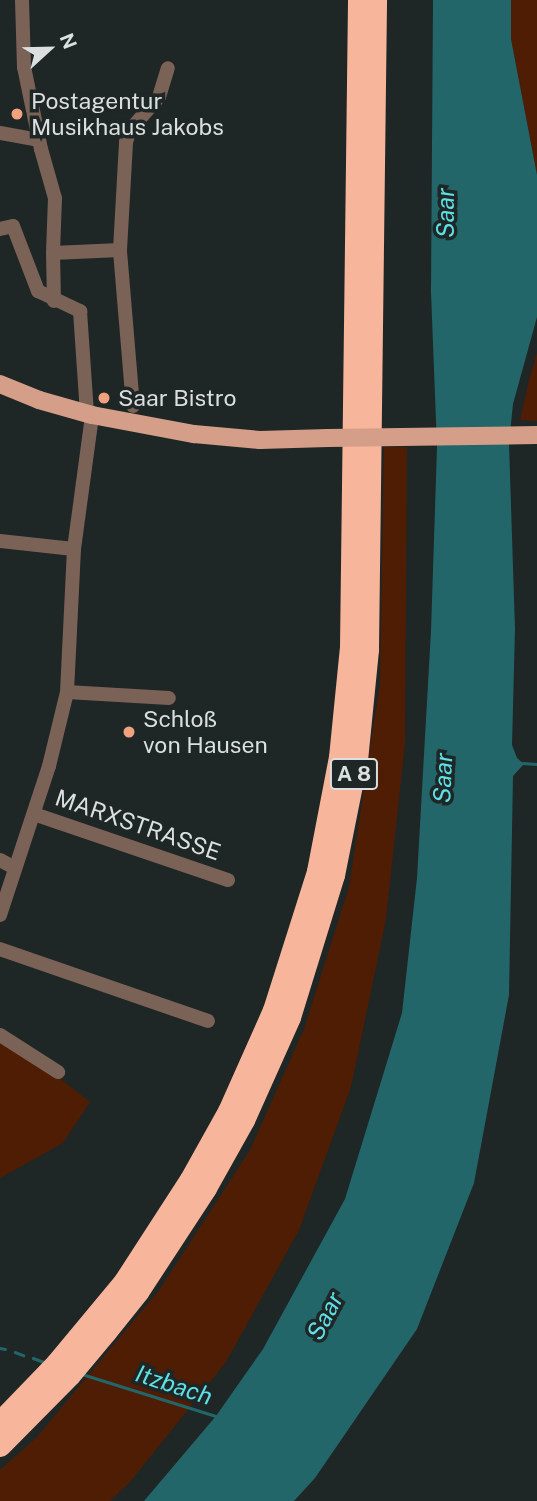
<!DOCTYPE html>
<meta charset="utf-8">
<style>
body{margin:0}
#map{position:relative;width:537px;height:1501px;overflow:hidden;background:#1f2626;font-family:"Public Sans",sans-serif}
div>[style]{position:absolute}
.green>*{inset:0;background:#4f1d04}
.water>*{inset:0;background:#22666a}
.stream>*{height:2.5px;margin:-1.25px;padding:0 1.25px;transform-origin:1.25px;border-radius:1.25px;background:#22666a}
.minor>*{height:14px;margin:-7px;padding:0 7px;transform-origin:7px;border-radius:7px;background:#7b6257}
.major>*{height:18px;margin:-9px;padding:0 9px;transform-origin:9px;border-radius:9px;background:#d49e88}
.highway>*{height:21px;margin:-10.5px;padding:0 10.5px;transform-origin:10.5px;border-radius:10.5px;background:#f7b69b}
.major-bridge>*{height:18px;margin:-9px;padding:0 9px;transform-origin:9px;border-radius:9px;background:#d49e88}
.dots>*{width:19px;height:19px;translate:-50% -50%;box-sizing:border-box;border:4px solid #1f2626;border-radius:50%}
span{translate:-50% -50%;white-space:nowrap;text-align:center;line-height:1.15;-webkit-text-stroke:7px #1f2626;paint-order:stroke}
.shield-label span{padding:2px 5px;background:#1f2626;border:2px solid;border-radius:5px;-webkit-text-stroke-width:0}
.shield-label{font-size:21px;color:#dbdfdf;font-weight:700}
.poi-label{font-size:23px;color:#dbdfdf}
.left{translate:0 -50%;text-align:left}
.street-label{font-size:23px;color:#dbdfdf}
.water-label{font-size:24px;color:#5de0e6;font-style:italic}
.north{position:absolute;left:14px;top:14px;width:70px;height:70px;-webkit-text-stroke:5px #1f2626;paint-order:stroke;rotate:68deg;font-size:19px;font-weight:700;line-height:28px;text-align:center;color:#dbdfdf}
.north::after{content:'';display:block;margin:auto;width:24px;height:32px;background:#dbdfdf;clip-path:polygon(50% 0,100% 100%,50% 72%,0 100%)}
</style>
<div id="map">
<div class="green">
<div style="clip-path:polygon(511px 0,537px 0,537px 175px,511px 39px)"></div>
<div style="clip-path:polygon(537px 352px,537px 421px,520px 420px,529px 380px)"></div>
<div style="clip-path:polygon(384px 447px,407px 447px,405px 743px,386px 919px,351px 1087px,299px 1230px,226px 1362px,130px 1482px,110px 1501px,0 1501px,0 1470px,37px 1437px,160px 1289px,250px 1150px,304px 1029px,349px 887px,380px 684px)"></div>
<div style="clip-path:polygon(0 1040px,56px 1075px,90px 1102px,63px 1143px,0 1178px)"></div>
</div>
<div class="water">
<div style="clip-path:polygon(433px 0,511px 0,511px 39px,537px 175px,537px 317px,513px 404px,509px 443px,515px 629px,512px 745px,517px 758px,524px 764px,513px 776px,509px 995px,474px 1183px,417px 1329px,315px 1478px,294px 1501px,144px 1501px,216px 1416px,263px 1349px,345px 1199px,402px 1013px,417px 878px,431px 631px,437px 447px,431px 292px)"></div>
</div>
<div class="stream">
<div style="left:523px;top:763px;width:14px;rotate:4deg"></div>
<div style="left:0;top:1348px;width:5px;rotate:11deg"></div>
<div style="left:15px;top:1352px;width:9px;rotate:21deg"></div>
<div style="left:33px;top:1358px;width:12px;rotate:20deg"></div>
<div style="left:82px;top:1374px;width:144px;rotate:17.4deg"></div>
</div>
<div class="minor">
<div style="left:22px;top:0;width:67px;rotate:88.3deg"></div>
<div style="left:24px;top:67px;width:84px;rotate:78.3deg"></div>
<div style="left:41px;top:149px;width:51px;rotate:74.1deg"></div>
<div style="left:55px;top:198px;width:55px;rotate:92.1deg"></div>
<div style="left:53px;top:253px;width:67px;rotate:-2.6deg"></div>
<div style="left:0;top:133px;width:39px;rotate:10deg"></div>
<div style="left:0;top:229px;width:13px;rotate:-13deg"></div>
<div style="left:13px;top:226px;width:70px;rotate:69deg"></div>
<div style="left:38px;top:291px;width:47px;rotate:25.5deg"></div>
<div style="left:80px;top:311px;width:102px;rotate:86.1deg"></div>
<div style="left:53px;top:253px;width:48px;rotate:88.8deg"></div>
<div style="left:133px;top:406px;width:157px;rotate:-94.8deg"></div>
<div style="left:120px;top:250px;width:108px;rotate:-86.8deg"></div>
<div style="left:126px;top:142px;width:13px;rotate:-72deg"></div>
<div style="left:130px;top:130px;width:44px;rotate:-48.7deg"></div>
<div style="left:159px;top:97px;width:30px;rotate:-73deg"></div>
<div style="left:0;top:541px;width:74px;rotate:6.2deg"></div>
<div style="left:67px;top:692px;width:102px;rotate:3.4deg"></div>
<div style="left:34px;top:814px;width:205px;rotate:18.8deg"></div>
<div style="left:0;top:860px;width:17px;rotate:28deg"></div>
<div style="left:0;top:915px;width:157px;rotate:-71.8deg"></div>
<div style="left:49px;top:766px;width:76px;rotate:-76.3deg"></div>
<div style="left:67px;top:692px;width:143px;rotate:-87.2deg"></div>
<div style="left:74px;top:549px;width:135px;rotate:-82.3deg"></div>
<div style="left:0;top:949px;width:220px;rotate:19.1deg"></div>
<div style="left:0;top:1035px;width:69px;rotate:32.5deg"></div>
</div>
<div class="major">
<div style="left:0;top:384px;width:42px;rotate:22.3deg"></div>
<div style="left:39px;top:400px;width:55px;rotate:15.8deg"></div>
<div style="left:92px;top:415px;width:104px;rotate:10.6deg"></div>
<div style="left:194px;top:434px;width:66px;rotate:5.2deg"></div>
<div style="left:260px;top:440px;width:68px;rotate:-1.7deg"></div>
</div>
<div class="highway">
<div style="left:0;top:1421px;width:81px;rotate:-46deg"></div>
<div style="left:56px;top:1363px;width:107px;rotate:-50.3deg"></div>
<div style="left:124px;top:1281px;width:121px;rotate:-57.1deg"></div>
<div style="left:190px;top:1179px;width:78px;rotate:-60.8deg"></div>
<div style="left:228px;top:1111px;width:111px;rotate:-66deg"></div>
<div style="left:273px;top:1010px;width:146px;rotate:-72.4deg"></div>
<div style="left:317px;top:871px;width:116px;rotate:-79.1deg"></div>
<div style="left:339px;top:757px;width:111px;rotate:-84.3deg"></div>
<div style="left:350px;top:647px;width:647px;rotate:-89.29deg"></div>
<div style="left:0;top:1446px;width:100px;rotate:-45.4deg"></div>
<div style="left:70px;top:1375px;width:56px;rotate:-50.1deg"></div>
<div style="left:106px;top:1332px;width:51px;rotate:-51.3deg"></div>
<div style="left:138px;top:1292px;width:124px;rotate:-56.8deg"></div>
<div style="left:206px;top:1188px;width:78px;rotate:-60.8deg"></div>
<div style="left:244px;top:1120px;width:113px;rotate:-65.9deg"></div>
<div style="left:290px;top:1017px;width:149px;rotate:-72.8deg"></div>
<div style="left:334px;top:875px;width:117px;rotate:-78.7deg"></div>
<div style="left:357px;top:760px;width:112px;rotate:-84.3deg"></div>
<div style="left:368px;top:649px;width:649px;rotate:-89.29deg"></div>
</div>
<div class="major-bridge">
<div style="left:328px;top:438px;width:209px;rotate:-0.8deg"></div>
</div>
<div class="dots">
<div style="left:17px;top:114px;background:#f2a17e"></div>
<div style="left:104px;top:398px;background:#f2a17e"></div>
<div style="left:129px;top:732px;background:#f2a17e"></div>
</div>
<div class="shield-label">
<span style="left:354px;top:774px">A 8</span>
</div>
<div class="poi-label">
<span class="left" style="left:31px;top:114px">Postagentur<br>Musikhaus Jakobs</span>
<span class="left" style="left:118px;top:398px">Saar Bistro</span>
<span class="left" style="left:143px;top:732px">Schloß<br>von Hausen</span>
</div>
<div class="street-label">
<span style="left:138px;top:825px;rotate:19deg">MARXSTRASSE</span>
</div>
<div class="water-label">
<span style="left:446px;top:213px;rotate:-90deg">Saar</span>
<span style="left:443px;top:778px;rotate:-87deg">Saar</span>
<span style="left:325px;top:1316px;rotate:-62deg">Saar</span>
<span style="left:174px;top:1385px;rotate:18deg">Itzbach</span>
</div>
<div class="north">N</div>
</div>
